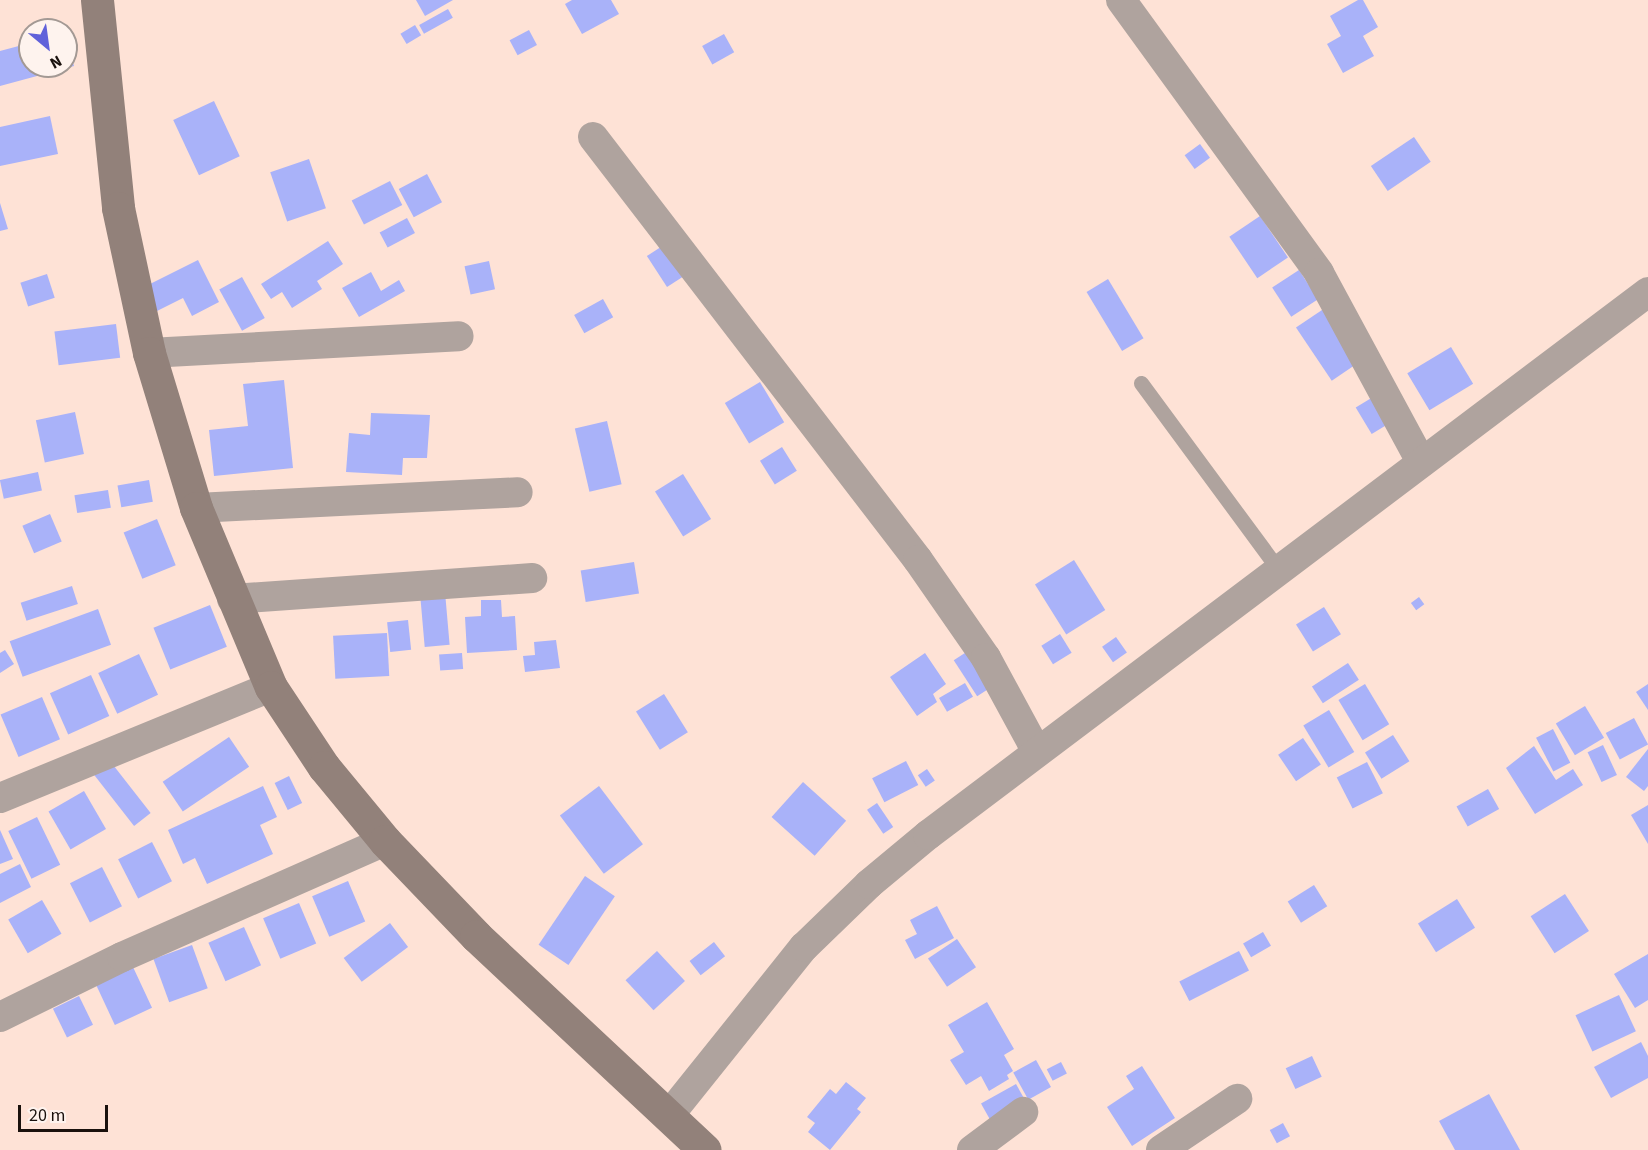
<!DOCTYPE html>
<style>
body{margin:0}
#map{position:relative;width:1648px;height:1150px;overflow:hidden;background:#fee2d6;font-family:"Source Sans 3",sans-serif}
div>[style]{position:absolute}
.building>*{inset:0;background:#a9b2f9;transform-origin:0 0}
.lane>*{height:15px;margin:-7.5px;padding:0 7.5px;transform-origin:7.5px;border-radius:7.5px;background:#afa39e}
.street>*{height:30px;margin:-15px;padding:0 15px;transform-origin:15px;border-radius:15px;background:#afa39e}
.secondary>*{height:33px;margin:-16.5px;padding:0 16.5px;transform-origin:16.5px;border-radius:16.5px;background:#92817a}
span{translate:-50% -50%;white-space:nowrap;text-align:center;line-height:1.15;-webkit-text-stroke:4.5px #fef3ee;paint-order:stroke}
.north{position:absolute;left:18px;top:18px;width:60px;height:60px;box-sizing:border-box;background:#fef3ee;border:2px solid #a39994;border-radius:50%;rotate:151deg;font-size:16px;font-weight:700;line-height:24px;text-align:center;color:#1a110d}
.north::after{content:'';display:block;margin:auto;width:21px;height:27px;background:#6061da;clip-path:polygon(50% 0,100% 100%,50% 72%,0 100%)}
.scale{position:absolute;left:18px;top:1105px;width:90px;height:27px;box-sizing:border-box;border:3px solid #1a110d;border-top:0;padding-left:8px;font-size:18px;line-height:21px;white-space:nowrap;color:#1a110d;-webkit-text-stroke:4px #fef3ee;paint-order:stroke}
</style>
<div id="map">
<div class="building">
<div style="clip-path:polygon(416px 0,453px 0,425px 16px)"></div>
<div style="clip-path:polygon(572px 0,611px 0,619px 14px,582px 34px,565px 4px)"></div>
<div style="clip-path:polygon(1358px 0,1363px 0,1378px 27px,1363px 36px,1374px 56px,1343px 73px,1327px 44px,1341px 36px,1330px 16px)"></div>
<div style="left:448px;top:9px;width:10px;height:33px;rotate:61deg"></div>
<div style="left:415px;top:25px;width:12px;height:17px;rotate:59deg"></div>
<div style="left:529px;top:30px;width:17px;height:22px;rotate:62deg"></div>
<div style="left:724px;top:34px;width:21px;height:25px;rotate:61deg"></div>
<div style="clip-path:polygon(67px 41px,74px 66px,0 86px,0 51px,30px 43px,30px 66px,66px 66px)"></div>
<div style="left:214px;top:101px;width:61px;height:45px;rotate:65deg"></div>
<div style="clip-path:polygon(50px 116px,58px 154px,0 166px,0 127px)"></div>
<div style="left:1414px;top:137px;width:30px;height:52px;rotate:56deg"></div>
<div style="left:1200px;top:144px;width:17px;height:19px;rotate:54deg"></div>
<div style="left:309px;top:159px;width:52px;height:41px;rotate:71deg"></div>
<div style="left:427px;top:174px;width:32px;height:32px;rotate:62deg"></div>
<div style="left:390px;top:181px;width:27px;height:43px;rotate:63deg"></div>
<div style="clip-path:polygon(0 203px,8px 229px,0 231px)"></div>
<div style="left:1260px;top:216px;width:50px;height:37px;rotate:56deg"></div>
<div style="left:407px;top:218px;width:17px;height:31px;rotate:62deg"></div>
<div style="clip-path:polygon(328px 241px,343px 264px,317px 281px,322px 289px,292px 308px,282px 292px,271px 299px,261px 284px)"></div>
<div style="left:667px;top:243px;width:37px;height:24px;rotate:57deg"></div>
<div style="clip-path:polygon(198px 260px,219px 302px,192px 316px,183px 298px,155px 312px,142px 288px)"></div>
<div style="left:489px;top:261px;width:29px;height:25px;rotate:78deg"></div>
<div style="left:1299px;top:270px;width:35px;height:32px;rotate:57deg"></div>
<div style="clip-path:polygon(371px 272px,381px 291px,399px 280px,405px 291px,359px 317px,342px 288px)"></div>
<div style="left:47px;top:274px;width:25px;height:28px;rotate:72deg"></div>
<div style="left:242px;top:277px;width:47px;height:26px;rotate:61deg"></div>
<div style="left:1108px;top:279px;width:69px;height:25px;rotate:59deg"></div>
<div style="left:603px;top:299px;width:21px;height:33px;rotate:61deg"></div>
<div style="left:1325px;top:308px;width:64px;height:35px;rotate:56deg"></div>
<div style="left:116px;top:324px;width:34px;height:62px;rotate:83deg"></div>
<div style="left:1451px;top:347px;width:43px;height:51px;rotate:59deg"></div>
<div style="clip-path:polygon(284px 380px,293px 468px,214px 476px,209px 430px,248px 426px,243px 384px)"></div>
<div style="left:760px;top:382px;width:47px;height:41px;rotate:59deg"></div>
<div style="left:1378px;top:394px;width:31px;height:26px;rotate:59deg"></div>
<div style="left:75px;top:412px;width:43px;height:40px;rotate:78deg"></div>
<div style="clip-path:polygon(371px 413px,430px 415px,427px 458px,403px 458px,402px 475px,346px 472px,349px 433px,370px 435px)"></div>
<div style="left:607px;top:421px;width:65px;height:33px;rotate:77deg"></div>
<div style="left:782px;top:447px;width:28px;height:26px;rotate:58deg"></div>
<div style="left:38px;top:472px;width:19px;height:39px;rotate:78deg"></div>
<div style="left:683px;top:474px;width:53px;height:33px;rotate:58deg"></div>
<div style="left:149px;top:480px;width:22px;height:32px;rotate:80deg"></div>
<div style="left:108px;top:490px;width:18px;height:34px;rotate:81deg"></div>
<div style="left:50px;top:514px;width:30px;height:30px;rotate:67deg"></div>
<div style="left:157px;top:519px;width:50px;height:36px;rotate:68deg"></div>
<div style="left:1074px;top:560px;width:59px;height:46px;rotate:58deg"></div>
<div style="left:634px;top:562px;width:32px;height:54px;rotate:81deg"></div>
<div style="left:72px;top:586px;width:19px;height:54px;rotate:72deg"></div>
<div style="left:445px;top:592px;width:53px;height:25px;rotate:85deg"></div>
<div style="left:1419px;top:597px;width:9px;height:10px;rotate:54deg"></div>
<div style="clip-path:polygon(481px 600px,501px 600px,502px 617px,515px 616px,517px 650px,467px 653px,465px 617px,481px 616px)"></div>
<div style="left:210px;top:605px;width:45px;height:61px;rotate:68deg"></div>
<div style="left:1324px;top:607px;width:32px;height:33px;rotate:58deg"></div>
<div style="left:98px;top:609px;width:38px;height:94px;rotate:70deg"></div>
<div style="left:408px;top:620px;width:30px;height:21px;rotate:84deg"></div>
<div style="left:387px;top:633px;width:43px;height:54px;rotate:87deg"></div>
<div style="left:1060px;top:634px;width:22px;height:22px;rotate:58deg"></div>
<div style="left:1116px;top:637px;width:19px;height:17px;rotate:55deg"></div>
<div style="clip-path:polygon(556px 640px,560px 668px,525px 672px,523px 656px,535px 655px,534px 642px)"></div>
<div style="clip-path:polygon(5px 650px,14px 664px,0 673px,0 653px)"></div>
<div style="left:968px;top:651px;width:43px;height:17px;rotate:57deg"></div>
<div style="left:462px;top:653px;width:16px;height:23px;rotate:86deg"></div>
<div style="clip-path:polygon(925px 653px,946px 684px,933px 694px,937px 702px,917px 716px,890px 677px)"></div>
<div style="left:139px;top:654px;width:45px;height:45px;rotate:65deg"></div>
<div style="left:1348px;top:663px;width:20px;height:43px;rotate:57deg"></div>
<div style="left:91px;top:675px;width:45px;height:45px;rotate:66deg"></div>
<div style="left:965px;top:683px;width:16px;height:30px;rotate:60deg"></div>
<div style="left:1365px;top:684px;width:47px;height:31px;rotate:59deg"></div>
<div style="clip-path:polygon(1648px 684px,1648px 710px,1636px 692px)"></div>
<div style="left:664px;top:694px;width:45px;height:33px;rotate:58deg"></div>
<div style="left:42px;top:697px;width:46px;height:45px;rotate:67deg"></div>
<div style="left:1585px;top:706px;width:37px;height:34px;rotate:59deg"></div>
<div style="left:1329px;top:710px;width:49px;height:30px;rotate:59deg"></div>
<div style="left:1634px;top:718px;width:30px;height:32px;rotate:62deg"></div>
<div style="left:1553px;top:729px;width:38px;height:19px;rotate:63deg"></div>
<div style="left:1393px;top:735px;width:31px;height:33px;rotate:58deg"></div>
<div style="left:229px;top:737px;width:36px;height:80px;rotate:56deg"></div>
<div style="left:1303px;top:738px;width:32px;height:30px;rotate:56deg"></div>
<div style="left:1603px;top:745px;width:33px;height:17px;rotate:65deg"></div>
<div style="clip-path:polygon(1534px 746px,1556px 780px,1573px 769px,1583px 785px,1535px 814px,1506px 768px)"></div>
<div style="clip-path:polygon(1648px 749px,1648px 786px,1644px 791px,1626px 777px)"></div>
<div style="left:110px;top:761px;width:66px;height:21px;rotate:52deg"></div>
<div style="left:906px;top:761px;width:27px;height:38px;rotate:63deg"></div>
<div style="left:1367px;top:762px;width:35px;height:34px;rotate:63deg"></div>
<div style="left:927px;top:769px;width:14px;height:11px;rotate:56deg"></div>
<div style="left:289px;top:776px;width:30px;height:16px;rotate:64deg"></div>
<div style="left:803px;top:782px;width:58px;height:47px;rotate:42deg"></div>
<div style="clip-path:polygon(263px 786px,277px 817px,260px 825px,273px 854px,207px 884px,195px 858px,183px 864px,168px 830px)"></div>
<div style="left:599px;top:786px;width:73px;height:49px;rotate:53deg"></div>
<div style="left:1488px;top:789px;width:23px;height:36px;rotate:61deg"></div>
<div style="left:84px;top:791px;width:44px;height:41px;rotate:60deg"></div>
<div style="left:877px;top:803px;width:29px;height:12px;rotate:56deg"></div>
<div style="clip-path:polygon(1648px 805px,1648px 844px,1631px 815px)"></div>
<div style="left:37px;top:817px;width:53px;height:32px;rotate:64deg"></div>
<div style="clip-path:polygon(0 830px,13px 859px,0 864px)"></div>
<div style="left:152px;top:842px;width:44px;height:38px;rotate:63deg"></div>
<div style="clip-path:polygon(20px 864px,31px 887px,0 903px,0 874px)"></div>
<div style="left:102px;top:867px;width:44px;height:36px;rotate:63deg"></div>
<div style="left:585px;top:876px;width:36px;height:83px;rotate:34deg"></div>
<div style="left:348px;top:881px;width:44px;height:39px;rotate:67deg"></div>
<div style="left:1314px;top:885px;width:25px;height:31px;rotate:58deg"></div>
<div style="left:1565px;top:894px;width:44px;height:41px;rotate:57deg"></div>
<div style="left:1457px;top:899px;width:34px;height:46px;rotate:58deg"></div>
<div style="left:42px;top:900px;width:39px;height:39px;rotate:60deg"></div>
<div style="left:299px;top:903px;width:44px;height:39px;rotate:67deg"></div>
<div style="clip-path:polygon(937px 906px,954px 938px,915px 959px,905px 940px,917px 934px,910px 920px)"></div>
<div style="left:390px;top:923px;width:30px;height:58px;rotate:53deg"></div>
<div style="left:244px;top:927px;width:42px;height:39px;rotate:66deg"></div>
<div style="left:1263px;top:932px;width:16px;height:23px;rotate:60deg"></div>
<div style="left:957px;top:939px;width:34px;height:35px;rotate:56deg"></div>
<div style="left:714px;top:942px;width:18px;height:31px;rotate:52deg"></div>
<div style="left:192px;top:945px;width:46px;height:41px;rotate:70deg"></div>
<div style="left:657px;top:951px;width:41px;height:43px;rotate:47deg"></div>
<div style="left:1239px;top:951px;width:22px;height:67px;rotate:63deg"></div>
<div style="clip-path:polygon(1648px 954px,1648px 1000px,1635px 1008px,1614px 974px)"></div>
<div style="left:133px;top:967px;width:45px;height:41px;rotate:65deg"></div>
<div style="left:1619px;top:995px;width:40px;height:48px;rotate:65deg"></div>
<div style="left:79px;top:996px;width:32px;height:29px;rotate:64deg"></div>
<div style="clip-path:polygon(987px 1002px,1014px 1049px,1004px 1055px,1013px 1071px,1007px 1075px,1009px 1079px,989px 1091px,981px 1076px,966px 1085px,950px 1060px,964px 1052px,948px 1025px)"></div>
<div style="clip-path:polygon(1641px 1042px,1648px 1056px,1648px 1078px,1611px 1098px,1594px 1067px)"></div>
<div style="left:1312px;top:1056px;width:23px;height:29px;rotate:65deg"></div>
<div style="left:1036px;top:1060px;width:31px;height:26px;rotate:61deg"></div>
<div style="left:1061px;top:1062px;width:13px;height:16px;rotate:63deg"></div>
<div style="clip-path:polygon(1142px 1066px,1175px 1118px,1132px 1146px,1107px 1107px,1134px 1089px,1126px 1076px)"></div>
<div style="clip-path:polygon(846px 1082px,866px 1098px,857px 1109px,861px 1112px,830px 1150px,808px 1132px,815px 1123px,807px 1117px,830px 1089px,836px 1094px)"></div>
<div style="left:1016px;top:1084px;width:23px;height:40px;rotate:61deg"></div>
<div style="clip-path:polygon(1489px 1094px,1520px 1150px,1455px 1150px,1439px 1121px)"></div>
<div style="left:1283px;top:1123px;width:15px;height:15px;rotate:62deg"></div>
</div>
<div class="lane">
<div style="left:1141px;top:383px;width:231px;rotate:53.6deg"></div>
</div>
<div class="street">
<div style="left:1121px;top:0;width:337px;rotate:54deg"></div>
<div style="left:1319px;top:273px;width:215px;rotate:61.6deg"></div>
<div style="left:593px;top:137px;width:533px;rotate:52.46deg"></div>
<div style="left:918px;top:560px;width:119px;rotate:55.2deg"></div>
<div style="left:986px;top:658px;width:107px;rotate:61.5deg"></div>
<div style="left:149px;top:353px;width:310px;rotate:-3.1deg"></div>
<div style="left:196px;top:508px;width:322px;rotate:-2.8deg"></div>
<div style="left:232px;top:599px;width:301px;rotate:-4deg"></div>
<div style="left:0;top:798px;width:293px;rotate:-22.3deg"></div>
<div style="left:0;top:1017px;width:136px;rotate:-26.2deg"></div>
<div style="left:122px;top:957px;width:287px;rotate:-23.8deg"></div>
<div style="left:670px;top:1114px;width:214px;rotate:-51.3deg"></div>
<div style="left:804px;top:947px;width:91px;rotate:-44.1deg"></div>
<div style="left:869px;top:884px;width:77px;rotate:-39.7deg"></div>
<div style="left:928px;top:835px;width:902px;rotate:-37.02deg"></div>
<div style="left:972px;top:1150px;width:64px;rotate:-36.7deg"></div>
<div style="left:1161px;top:1150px;width:92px;rotate:-33.9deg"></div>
</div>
<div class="secondary">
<div style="left:97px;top:0;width:209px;rotate:84.2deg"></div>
<div style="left:118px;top:208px;width:148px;rotate:77.9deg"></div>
<div style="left:149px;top:353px;width:162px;rotate:73.1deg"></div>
<div style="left:196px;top:508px;width:194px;rotate:67.3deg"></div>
<div style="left:271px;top:687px;width:96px;rotate:56.5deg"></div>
<div style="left:324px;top:767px;width:96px;rotate:50.5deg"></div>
<div style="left:385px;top:841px;width:132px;rotate:46.2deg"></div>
<div style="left:476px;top:936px;width:313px;rotate:43.1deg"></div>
</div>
<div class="north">N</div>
<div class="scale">20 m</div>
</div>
